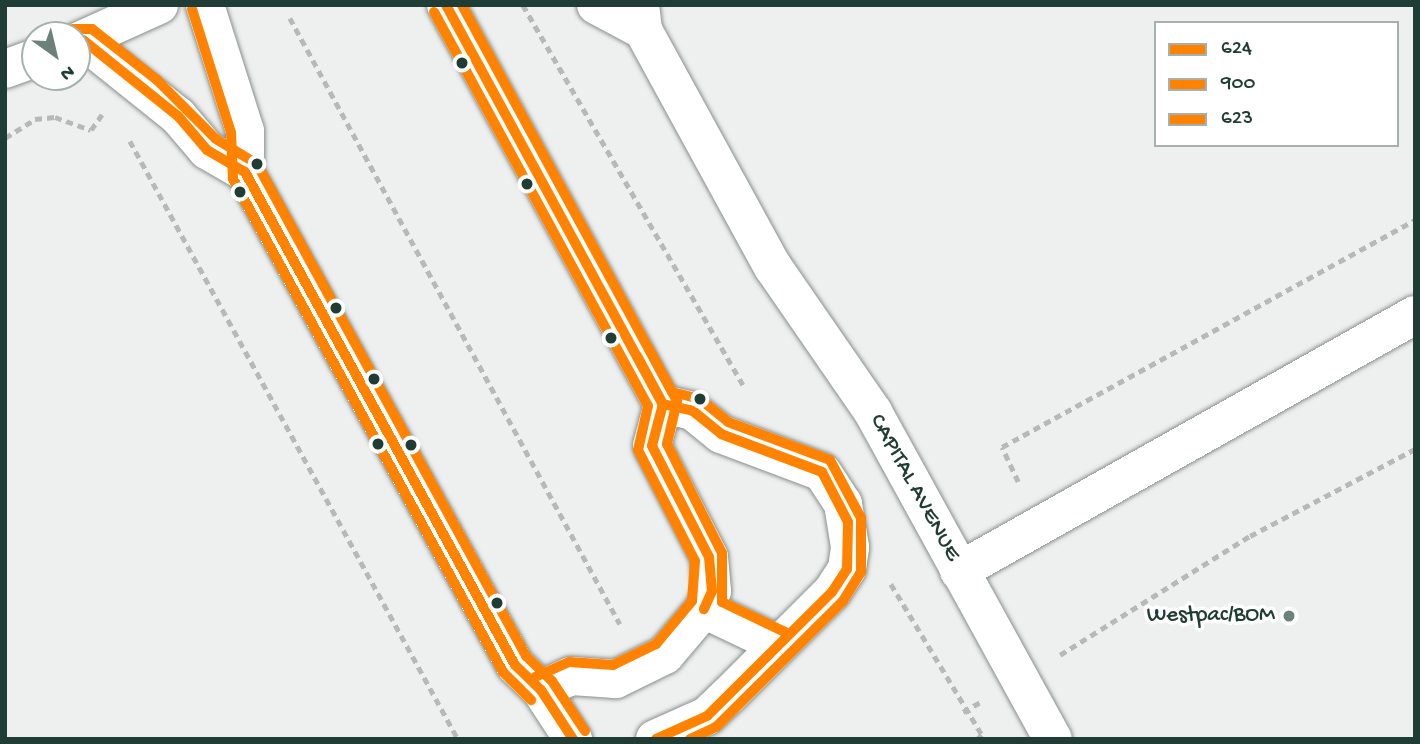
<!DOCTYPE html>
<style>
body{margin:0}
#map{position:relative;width:1420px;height:744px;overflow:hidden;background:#fff;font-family:"Gochi Hand",sans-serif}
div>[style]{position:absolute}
.built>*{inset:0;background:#edf0ef}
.path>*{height:4.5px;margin-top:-2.25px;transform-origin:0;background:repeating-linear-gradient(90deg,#b6b9b8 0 7px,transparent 0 12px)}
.roads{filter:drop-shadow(0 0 2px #898f8d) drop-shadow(0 0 2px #898f8d)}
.minor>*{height:38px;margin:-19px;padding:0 19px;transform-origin:19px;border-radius:19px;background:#fff}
.bus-1>*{height:10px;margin:-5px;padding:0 5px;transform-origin:5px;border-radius:5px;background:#ff8200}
.bus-2>*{height:10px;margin:-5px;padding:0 5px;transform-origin:5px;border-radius:5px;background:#ff8200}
.bus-3>*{height:10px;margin:-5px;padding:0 5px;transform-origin:5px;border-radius:5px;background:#ff8200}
.dots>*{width:19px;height:19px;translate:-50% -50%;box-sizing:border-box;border:4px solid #fff;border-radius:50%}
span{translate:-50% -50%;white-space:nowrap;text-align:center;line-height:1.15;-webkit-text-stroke:7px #fff;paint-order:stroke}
.street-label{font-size:23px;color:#1f3d34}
.poi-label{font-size:23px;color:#1f3d34}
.right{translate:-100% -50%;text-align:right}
.frame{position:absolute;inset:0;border:7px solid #1f3d34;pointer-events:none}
.legend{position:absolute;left:1154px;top:21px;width:245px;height:126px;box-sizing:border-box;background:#fff;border:2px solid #a5b1ae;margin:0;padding:9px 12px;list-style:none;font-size:21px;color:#1f3d34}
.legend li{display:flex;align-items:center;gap:14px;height:35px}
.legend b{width:35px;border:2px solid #a5b1ae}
.north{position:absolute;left:21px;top:21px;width:70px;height:70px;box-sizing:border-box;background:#fff;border:2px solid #a5b1ae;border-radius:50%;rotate:146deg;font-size:19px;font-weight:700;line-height:28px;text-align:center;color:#1f3d34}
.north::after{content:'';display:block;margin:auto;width:24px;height:32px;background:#6d817b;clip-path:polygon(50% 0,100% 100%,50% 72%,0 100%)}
</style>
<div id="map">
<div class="built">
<div style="clip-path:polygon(evenodd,5px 5px,1415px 5px,1415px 739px,5px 739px,5px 5px,1156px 23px,1397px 23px,1397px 145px,1156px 145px,1156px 23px,5px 5px,35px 35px,77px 35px,77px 77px,35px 77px,35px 35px)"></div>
</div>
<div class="path">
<div style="left:523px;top:5px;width:443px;rotate:59.9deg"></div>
<div style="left:290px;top:18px;width:690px;rotate:61.43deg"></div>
<div style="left:5px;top:138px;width:36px;rotate:-32deg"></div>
<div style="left:35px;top:119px;width:20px;rotate:-6deg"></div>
<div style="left:55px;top:117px;width:38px;rotate:20deg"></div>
<div style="left:91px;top:130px;width:19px;rotate:-55deg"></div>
<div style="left:130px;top:141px;width:682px;rotate:61.26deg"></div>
<div style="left:1018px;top:482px;width:38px;rotate:-115deg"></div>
<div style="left:1002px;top:447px;width:471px;rotate:-28.8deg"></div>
<div style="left:891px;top:584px;width:176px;rotate:58.9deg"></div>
<div style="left:982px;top:735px;width:6px;rotate:135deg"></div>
<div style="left:1060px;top:655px;width:224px;rotate:-32.1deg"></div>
<div style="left:1250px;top:536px;width:187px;rotate:-27.8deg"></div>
<div style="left:963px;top:712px;width:20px;rotate:-30deg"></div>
</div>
<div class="roads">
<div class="minor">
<div style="left:205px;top:5px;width:132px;rotate:72.4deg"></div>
<div style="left:245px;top:131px;width:41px;rotate:90deg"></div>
<div style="left:245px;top:172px;width:562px;rotate:61.29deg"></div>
<div style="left:515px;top:665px;width:36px;rotate:44deg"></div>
<div style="left:541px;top:690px;width:59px;rotate:56.9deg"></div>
<div style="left:446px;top:5px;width:454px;rotate:61.5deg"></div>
<div style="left:663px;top:404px;width:43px;rotate:104.7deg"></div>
<div style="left:652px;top:446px;width:125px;rotate:62.8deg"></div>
<div style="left:709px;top:557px;width:34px;rotate:85deg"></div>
<div style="left:712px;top:591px;width:20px;rotate:114deg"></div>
<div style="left:704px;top:609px;width:60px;rotate:130.3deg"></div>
<div style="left:665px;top:655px;width:55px;rotate:153.9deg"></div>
<div style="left:616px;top:679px;width:45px;rotate:-176.2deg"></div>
<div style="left:571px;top:676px;width:33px;rotate:155deg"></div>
<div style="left:596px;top:5px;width:53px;rotate:28deg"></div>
<div style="left:640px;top:5px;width:25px;rotate:83deg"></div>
<div style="left:643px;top:30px;width:270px;rotate:61.3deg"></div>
<div style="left:773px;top:267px;width:176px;rotate:55.4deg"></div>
<div style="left:873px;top:412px;width:373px;rotate:61.2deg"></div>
<div style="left:83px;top:40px;width:122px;rotate:38.7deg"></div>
<div style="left:178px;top:116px;width:45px;rotate:49.5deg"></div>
<div style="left:207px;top:150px;width:44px;rotate:30.1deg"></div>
<div style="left:77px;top:42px;width:90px;rotate:-24.3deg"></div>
<div style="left:5px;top:69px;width:32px;rotate:-20deg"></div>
<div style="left:959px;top:571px;width:523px;rotate:-29.31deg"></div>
<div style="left:704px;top:609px;width:83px;rotate:25.6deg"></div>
<div style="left:655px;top:739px;width:57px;rotate:-23.9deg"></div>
<div style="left:707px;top:716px;width:29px;rotate:-44deg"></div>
<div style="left:728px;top:696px;width:147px;rotate:-45deg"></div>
<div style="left:832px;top:592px;width:27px;rotate:-57deg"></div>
<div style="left:847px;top:569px;width:22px;rotate:-82deg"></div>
<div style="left:850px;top:547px;width:44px;rotate:-99.2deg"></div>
<div style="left:843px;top:504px;width:38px;rotate:-123deg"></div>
<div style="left:822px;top:472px;width:108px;rotate:-159.4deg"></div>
<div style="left:721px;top:434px;width:36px;rotate:-141deg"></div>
<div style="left:693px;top:411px;width:31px;rotate:-167deg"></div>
</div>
</div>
<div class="bus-1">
<div style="left:446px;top:5px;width:454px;rotate:61.5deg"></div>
<div style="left:663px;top:404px;width:31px;rotate:13deg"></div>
<div style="left:693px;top:411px;width:36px;rotate:39deg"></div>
<div style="left:721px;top:434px;width:108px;rotate:20.6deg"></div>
<div style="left:822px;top:472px;width:56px;rotate:62.5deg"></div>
<div style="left:848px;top:522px;width:47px;rotate:91.2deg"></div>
<div style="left:847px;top:569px;width:27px;rotate:123deg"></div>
<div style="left:832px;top:592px;width:176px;rotate:135.2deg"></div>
<div style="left:707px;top:716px;width:56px;rotate:155.7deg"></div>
<div style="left:83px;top:40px;width:122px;rotate:38.7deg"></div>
<div style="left:178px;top:116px;width:45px;rotate:49.5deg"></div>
<div style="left:207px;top:150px;width:44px;rotate:30.1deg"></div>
<div style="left:245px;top:172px;width:562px;rotate:61.29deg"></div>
<div style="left:515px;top:665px;width:36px;rotate:44deg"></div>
<div style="left:541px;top:690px;width:59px;rotate:56.9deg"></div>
<div style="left:637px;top:356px;width:55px;rotate:61.6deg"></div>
<div style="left:663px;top:404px;width:43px;rotate:104.7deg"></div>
<div style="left:652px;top:446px;width:125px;rotate:62.8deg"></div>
<div style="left:709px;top:557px;width:34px;rotate:85deg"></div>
<div style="left:712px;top:591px;width:20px;rotate:114deg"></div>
</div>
<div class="bus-2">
<div style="left:192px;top:9px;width:130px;rotate:72.5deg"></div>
<div style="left:231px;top:133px;width:46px;rotate:87.5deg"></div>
<div style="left:233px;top:179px;width:562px;rotate:61.29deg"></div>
<div style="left:503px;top:672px;width:40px;rotate:45deg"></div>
<div style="left:434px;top:12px;width:448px;rotate:61.5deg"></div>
<div style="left:648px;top:406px;width:45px;rotate:102.8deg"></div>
<div style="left:638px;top:450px;width:125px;rotate:62.8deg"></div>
<div style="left:695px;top:561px;width:40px;rotate:94.3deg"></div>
<div style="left:692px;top:601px;width:56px;rotate:129.9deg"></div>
<div style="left:656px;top:644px;width:48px;rotate:154deg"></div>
<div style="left:613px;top:665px;width:44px;rotate:-176.1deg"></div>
<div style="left:569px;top:662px;width:37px;rotate:156deg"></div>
</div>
<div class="bus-3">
<div style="left:462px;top:5px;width:440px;rotate:61.5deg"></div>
<div style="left:672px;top:392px;width:29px;rotate:14deg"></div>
<div style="left:700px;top:399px;width:36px;rotate:39deg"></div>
<div style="left:728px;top:422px;width:109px;rotate:20.4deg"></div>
<div style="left:830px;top:460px;width:66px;rotate:61.9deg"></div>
<div style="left:861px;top:518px;width:54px;rotate:90deg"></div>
<div style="left:861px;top:572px;width:34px;rotate:122deg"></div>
<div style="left:843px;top:601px;width:179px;rotate:135.2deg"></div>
<div style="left:716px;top:727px;width:29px;rotate:155deg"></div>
<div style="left:73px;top:29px;width:19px"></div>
<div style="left:92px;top:29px;width:83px;rotate:38.1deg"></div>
<div style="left:157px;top:80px;width:83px;rotate:45deg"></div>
<div style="left:216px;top:139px;width:48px;rotate:31.4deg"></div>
<div style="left:257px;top:164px;width:561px;rotate:61.33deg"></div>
<div style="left:526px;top:656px;width:36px;rotate:44deg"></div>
<div style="left:552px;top:681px;width:60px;rotate:56.6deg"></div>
<div style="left:649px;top:349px;width:59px;rotate:61.7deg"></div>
<div style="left:677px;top:401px;width:44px;rotate:103.1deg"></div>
<div style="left:667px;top:444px;width:122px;rotate:63.2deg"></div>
<div style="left:722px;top:553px;width:49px;rotate:90deg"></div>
<div style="left:722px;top:602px;width:70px;rotate:25.5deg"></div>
</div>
<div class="dots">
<div style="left:462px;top:63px;background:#1f3d34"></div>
<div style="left:257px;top:164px;background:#1f3d34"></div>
<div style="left:527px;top:184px;background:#1f3d34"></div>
<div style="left:240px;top:192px;background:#1f3d34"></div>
<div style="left:336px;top:308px;background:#1f3d34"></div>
<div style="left:611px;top:338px;background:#1f3d34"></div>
<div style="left:374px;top:379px;background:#1f3d34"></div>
<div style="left:700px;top:399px;background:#1f3d34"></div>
<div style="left:378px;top:444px;background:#1f3d34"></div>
<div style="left:411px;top:445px;background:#1f3d34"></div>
<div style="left:497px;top:603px;background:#1f3d34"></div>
<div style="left:1289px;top:616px;background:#6d817b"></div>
</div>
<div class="street-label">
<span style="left:914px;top:488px;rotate:61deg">CAPITAL AVENUE</span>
</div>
<div class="poi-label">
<span class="right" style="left:1275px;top:616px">Westpac/BOM</span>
</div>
<div class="frame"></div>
<ul class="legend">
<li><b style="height:9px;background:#ff8200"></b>624</li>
<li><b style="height:9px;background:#ff8200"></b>900</li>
<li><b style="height:9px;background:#ff8200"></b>623</li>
</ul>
<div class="north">N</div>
</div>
